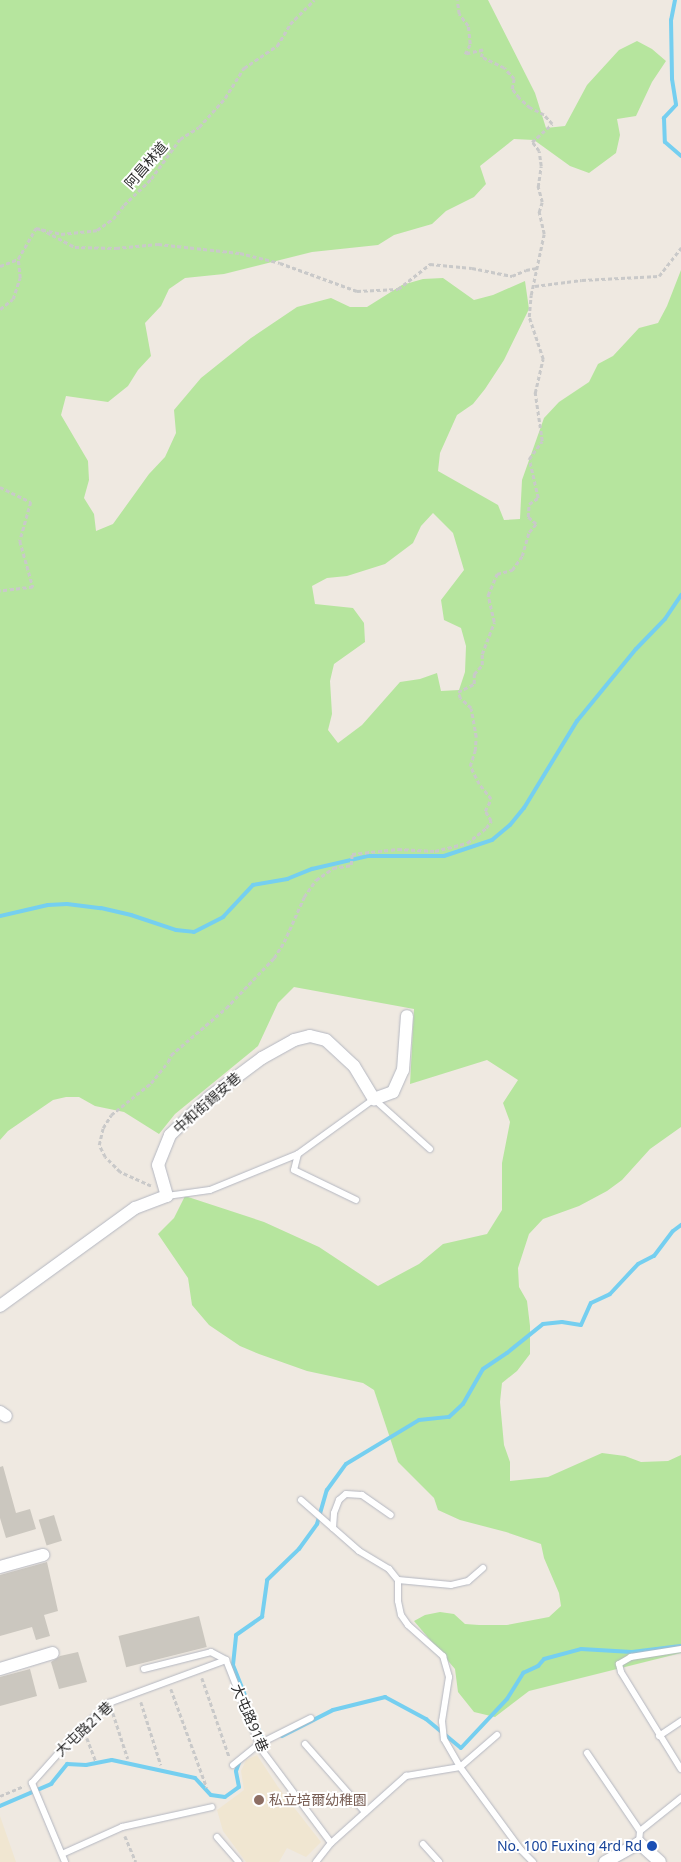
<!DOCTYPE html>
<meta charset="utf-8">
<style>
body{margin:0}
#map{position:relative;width:681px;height:1862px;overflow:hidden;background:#efe9e1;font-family:"Noto Sans","Noto Sans TC",sans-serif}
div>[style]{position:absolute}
.education>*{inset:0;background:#f0e6d1}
.green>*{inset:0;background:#b6e59e}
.stream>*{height:4px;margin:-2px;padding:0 2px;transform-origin:2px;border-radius:2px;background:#75cff0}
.building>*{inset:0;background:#cbc7bf;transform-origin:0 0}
.path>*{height:2.5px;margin-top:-1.25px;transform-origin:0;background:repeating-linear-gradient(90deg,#c9c9c9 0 4px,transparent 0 6.5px)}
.roads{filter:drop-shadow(0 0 1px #b4b7c1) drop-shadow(0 0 1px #b4b7c1)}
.lane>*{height:6px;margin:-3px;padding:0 3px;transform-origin:3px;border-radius:3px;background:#fff}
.street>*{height:12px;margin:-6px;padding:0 6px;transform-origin:6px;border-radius:6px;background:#fff}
.dots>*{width:14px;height:14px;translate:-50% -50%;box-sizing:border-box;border:2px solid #fff;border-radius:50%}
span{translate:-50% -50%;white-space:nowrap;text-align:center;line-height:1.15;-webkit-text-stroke:4px #fff;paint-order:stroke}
.street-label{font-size:14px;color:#2e2e2e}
.education-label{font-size:14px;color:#785e54}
.left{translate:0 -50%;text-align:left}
.transit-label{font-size:14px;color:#164399}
.right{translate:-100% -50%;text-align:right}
</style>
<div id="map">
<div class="education">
<div style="clip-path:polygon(257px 1755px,278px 1787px,321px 1842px,306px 1857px,287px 1848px,279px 1862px,246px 1862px,223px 1831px,217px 1810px,244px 1790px,241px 1771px,246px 1760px)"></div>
<div style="clip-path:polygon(0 1816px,16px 1862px,0 1862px)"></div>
</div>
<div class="green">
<div style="clip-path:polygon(evenodd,0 0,488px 0,535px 93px,546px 128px,565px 126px,587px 85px,619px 50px,637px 41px,652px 49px,666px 61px,652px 82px,636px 116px,617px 119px,620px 135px,616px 153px,589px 173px,570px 166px,534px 140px,514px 139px,480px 166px,486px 184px,474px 197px,446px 211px,432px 224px,394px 235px,378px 245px,312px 252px,224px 274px,185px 278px,169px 289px,161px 306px,145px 323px,151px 356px,138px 370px,128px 386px,108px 402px,66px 396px,61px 415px,88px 461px,89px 480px,84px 498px,94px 514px,96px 531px,113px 524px,149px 474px,165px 457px,176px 433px,174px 410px,201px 378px,251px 338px,297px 307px,331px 298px,350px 307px,367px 307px,402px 285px,423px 279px,443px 278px,474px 300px,493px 295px,525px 281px,529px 309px,504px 360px,485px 389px,473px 404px,457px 415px,440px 453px,438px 471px,498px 505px,504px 520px,520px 519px,522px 480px,544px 418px,559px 402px,589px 382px,598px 364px,613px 356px,639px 328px,658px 323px,667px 306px,681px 270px,681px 1127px,650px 1149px,622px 1180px,607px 1191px,579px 1206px,543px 1219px,529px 1234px,518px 1268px,519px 1287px,527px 1301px,530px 1326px,530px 1354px,517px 1371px,502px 1383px,500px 1402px,504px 1445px,510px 1462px,510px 1481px,548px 1477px,602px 1453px,625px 1456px,641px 1462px,668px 1461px,681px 1455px,681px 1653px,529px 1691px,495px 1717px,474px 1712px,458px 1692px,455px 1669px,414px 1621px,425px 1615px,440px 1612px,454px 1614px,465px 1624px,479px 1625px,507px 1625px,549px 1617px,561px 1606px,559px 1593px,544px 1558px,541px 1544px,506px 1532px,460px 1520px,438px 1510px,434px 1498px,398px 1462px,374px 1390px,363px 1383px,307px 1371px,259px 1354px,240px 1346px,209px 1325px,192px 1305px,188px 1278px,158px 1234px,174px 1218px,185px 1196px,264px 1222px,319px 1247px,378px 1286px,419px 1264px,443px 1244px,487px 1234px,502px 1210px,502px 1163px,510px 1122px,503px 1103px,518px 1080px,487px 1060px,410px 1084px,414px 1009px,294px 987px,278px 1003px,258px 1046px,175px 1114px,159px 1134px,124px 1112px,95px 1106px,79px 1097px,66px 1097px,53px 1100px,8px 1131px,0 1140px,0 0,433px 513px,453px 533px,464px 570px,441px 600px,444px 620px,461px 628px,466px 646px,465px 672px,459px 690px,441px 691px,437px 673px,420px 679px,400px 682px,362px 725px,338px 743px,328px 730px,332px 714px,330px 681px,334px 664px,365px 642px,364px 623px,353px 608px,315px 604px,312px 586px,327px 578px,347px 576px,385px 564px,413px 543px,421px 526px,433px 513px)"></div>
</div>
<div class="stream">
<div style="left:675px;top:0;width:20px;rotate:101deg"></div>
<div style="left:671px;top:20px;width:59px;rotate:89deg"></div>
<div style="left:672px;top:79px;width:26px;rotate:81deg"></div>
<div style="left:676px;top:105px;width:18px;rotate:133deg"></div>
<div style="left:664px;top:118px;width:24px;rotate:88deg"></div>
<div style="left:665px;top:142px;width:21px;rotate:41deg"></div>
<div style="left:0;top:916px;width:49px;rotate:-12.9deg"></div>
<div style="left:48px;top:905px;width:19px;rotate:-3deg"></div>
<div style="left:67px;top:904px;width:34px;rotate:7deg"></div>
<div style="left:101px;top:908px;width:31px;rotate:13deg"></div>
<div style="left:131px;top:915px;width:47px;rotate:18.4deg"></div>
<div style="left:176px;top:930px;width:18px;rotate:6deg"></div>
<div style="left:194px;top:932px;width:33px;rotate:-27deg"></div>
<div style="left:223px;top:917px;width:44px;rotate:-46.8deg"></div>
<div style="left:253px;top:885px;width:35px;rotate:-10deg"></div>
<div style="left:287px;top:879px;width:27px;rotate:-22deg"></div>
<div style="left:312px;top:869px;width:57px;rotate:-13.1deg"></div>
<div style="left:368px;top:856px;width:76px"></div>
<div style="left:444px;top:856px;width:51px;rotate:-18.4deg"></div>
<div style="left:492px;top:840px;width:23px;rotate:-40deg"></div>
<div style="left:510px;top:825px;width:22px;rotate:-51deg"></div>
<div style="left:524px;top:808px;width:102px;rotate:-58.7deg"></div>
<div style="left:577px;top:721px;width:93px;rotate:-50.7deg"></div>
<div style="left:636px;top:649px;width:42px;rotate:-46deg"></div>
<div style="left:665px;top:619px;width:29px;rotate:-56deg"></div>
<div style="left:282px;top:1736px;width:57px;rotate:-27deg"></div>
<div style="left:333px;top:1710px;width:54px;rotate:-14deg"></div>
<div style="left:385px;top:1697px;width:47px;rotate:28.2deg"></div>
<div style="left:426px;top:1719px;width:45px;rotate:39.6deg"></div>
<div style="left:461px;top:1748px;width:67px;rotate:-46.8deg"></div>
<div style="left:507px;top:1699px;width:31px;rotate:-58deg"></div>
<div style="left:523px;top:1673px;width:17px;rotate:-25deg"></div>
<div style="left:538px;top:1666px;width:9px;rotate:-49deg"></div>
<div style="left:544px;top:1659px;width:38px;rotate:-15deg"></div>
<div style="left:581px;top:1649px;width:51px;rotate:3.4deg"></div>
<div style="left:632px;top:1652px;width:49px;rotate:-7deg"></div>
<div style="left:264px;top:1743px;width:84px;rotate:-111.7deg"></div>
<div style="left:233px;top:1665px;width:30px;rotate:-84deg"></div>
<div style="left:236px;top:1635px;width:32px;rotate:-35deg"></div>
<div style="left:262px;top:1617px;width:37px;rotate:-82deg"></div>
<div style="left:267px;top:1580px;width:45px;rotate:-44.1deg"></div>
<div style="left:299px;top:1549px;width:31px;rotate:-54deg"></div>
<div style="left:317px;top:1524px;width:35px;rotate:-74deg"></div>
<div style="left:327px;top:1490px;width:32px;rotate:-54deg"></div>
<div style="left:346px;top:1464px;width:85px;rotate:-31.1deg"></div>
<div style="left:419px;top:1420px;width:30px;rotate:-6deg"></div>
<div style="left:449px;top:1417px;width:19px;rotate:-43deg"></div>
<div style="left:463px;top:1404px;width:40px;rotate:-60.3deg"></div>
<div style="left:483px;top:1369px;width:29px;rotate:-34deg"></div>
<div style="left:507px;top:1353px;width:46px;rotate:-38.9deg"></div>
<div style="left:543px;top:1324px;width:19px;rotate:-6deg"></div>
<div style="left:562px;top:1322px;width:19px;rotate:9deg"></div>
<div style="left:581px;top:1325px;width:24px;rotate:-66deg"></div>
<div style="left:591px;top:1303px;width:21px;rotate:-25deg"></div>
<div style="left:610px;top:1294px;width:41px;rotate:-47deg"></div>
<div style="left:638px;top:1264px;width:18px;rotate:-27deg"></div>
<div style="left:654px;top:1256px;width:31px;rotate:-53deg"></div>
<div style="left:673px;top:1231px;width:10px;rotate:-37deg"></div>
<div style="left:0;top:1806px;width:56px;rotate:-23.3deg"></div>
<div style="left:51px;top:1784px;width:26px;rotate:-51deg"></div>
<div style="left:67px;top:1764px;width:19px;rotate:3deg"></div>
<div style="left:86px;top:1765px;width:26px;rotate:-11deg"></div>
<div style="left:112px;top:1760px;width:85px;rotate:12.2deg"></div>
<div style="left:195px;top:1778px;width:23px;rotate:47deg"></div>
<div style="left:211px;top:1795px;width:14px;rotate:8deg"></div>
<div style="left:225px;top:1797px;width:17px;rotate:-36deg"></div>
<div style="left:239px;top:1787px;width:16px;rotate:-101deg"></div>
<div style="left:236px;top:1771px;width:12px;rotate:-70deg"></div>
</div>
<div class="building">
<div style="clip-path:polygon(3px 1466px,16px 1513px,30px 1509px,36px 1529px,6px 1538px,0 1518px,0 1467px)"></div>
<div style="left:54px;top:1515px;width:27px;height:16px;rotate:73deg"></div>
<div style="clip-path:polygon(47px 1562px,58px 1611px,44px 1615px,50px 1636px,36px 1640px,32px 1627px,0 1636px,0 1575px)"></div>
<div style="left:199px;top:1616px;width:32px;height:83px;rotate:76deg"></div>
<div style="clip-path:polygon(78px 1652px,87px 1682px,59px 1689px,51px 1662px,60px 1656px)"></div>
<div style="clip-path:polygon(30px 1669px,37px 1696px,0 1706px,0 1677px)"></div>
</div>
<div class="path">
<div style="left:41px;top:229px;width:38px;rotate:28deg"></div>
<div style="left:75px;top:247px;width:41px;rotate:1.4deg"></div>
<div style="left:116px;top:248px;width:42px;rotate:-5.4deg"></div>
<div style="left:158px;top:244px;width:82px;rotate:6.3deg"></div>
<div style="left:240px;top:253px;width:41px;rotate:14deg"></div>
<div style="left:280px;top:263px;width:82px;rotate:20deg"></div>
<div style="left:357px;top:291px;width:41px;rotate:-2.8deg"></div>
<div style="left:398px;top:289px;width:41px;rotate:-38deg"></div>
<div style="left:430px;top:264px;width:42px;rotate:5.4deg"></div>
<div style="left:472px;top:268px;width:41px;rotate:11.3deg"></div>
<div style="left:512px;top:276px;width:15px;rotate:-23deg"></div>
<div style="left:526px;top:270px;width:11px;rotate:-10deg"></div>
<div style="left:0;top:266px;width:19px;rotate:-21deg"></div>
<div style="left:535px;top:286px;width:47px;rotate:-7.3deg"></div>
<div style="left:582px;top:280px;width:77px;rotate:-3deg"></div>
<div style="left:659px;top:276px;width:36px;rotate:-52deg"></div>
<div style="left:0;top:309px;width:16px;rotate:-38deg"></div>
<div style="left:13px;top:299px;width:22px;rotate:-72deg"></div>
<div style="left:20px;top:278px;width:19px;rotate:-96deg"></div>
<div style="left:18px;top:259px;width:36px;rotate:-60deg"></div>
<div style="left:36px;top:228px;width:26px;rotate:13deg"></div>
<div style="left:61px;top:234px;width:36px;rotate:-6deg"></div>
<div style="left:97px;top:230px;width:19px;rotate:-35deg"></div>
<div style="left:113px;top:219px;width:18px;rotate:-52deg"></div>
<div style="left:124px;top:205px;width:37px;rotate:-44deg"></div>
<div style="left:151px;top:179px;width:49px;rotate:-54.1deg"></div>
<div style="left:180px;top:139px;width:22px;rotate:-32deg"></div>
<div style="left:199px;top:127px;width:39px;rotate:-48deg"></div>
<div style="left:225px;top:98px;width:36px;rotate:-58deg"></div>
<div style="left:244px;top:68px;width:40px;rotate:-34deg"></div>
<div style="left:277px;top:46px;width:26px;rotate:-59deg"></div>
<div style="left:290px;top:24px;width:34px;rotate:-45deg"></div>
<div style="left:0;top:487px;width:34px;rotate:26deg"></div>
<div style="left:31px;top:502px;width:41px;rotate:105.8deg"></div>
<div style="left:20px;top:541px;width:48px;rotate:74.2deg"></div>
<div style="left:33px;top:587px;width:33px;rotate:173deg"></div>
<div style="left:151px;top:1186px;width:34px;rotate:-156deg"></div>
<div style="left:120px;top:1172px;width:21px;rotate:-135deg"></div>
<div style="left:105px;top:1157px;width:13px;rotate:-117deg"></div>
<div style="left:99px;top:1145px;width:17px;rotate:-77deg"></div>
<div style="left:103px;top:1128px;width:15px;rotate:-58deg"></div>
<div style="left:111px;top:1115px;width:51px;rotate:-38.7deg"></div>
<div style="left:151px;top:1083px;width:27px;rotate:-51deg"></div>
<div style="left:168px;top:1062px;width:8px;rotate:-67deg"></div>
<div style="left:171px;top:1055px;width:72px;rotate:-40.5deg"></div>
<div style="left:226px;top:1008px;width:69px;rotate:-46.2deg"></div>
<div style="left:274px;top:958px;width:19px;rotate:-58deg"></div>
<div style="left:284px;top:942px;width:49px;rotate:-66deg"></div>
<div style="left:304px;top:897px;width:21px;rotate:-55deg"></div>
<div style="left:316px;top:880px;width:21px;rotate:-35deg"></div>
<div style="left:333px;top:868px;width:18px;rotate:-9deg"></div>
<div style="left:351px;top:865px;width:11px;rotate:-85deg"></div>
<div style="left:352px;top:854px;width:46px;rotate:-6.2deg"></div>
<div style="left:398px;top:849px;width:37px;rotate:3deg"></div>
<div style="left:435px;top:851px;width:33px;rotate:-14deg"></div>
<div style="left:467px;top:843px;width:24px;rotate:-38deg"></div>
<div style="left:486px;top:828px;width:9px;rotate:-54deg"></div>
<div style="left:491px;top:821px;width:12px;rotate:-121deg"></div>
<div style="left:485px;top:811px;width:13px;rotate:-63deg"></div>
<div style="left:491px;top:799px;width:19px;rotate:-129deg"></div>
<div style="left:479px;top:784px;width:20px;rotate:-117deg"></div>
<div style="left:470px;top:766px;width:16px;rotate:-72deg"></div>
<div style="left:475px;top:751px;width:14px;rotate:-86deg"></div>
<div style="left:476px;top:737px;width:29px;rotate:-100deg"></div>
<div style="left:471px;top:708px;width:15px;rotate:-138deg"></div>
<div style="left:460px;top:698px;width:6px;rotate:-108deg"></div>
<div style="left:458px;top:692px;width:18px;rotate:-27deg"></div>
<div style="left:474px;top:684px;width:10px;rotate:-90deg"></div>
<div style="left:474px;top:674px;width:12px;rotate:-48deg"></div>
<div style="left:482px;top:665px;width:11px;rotate:-90deg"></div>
<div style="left:482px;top:654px;width:34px;rotate:-69deg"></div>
<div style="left:494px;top:622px;width:28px;rotate:-103deg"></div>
<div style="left:488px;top:595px;width:23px;rotate:-67deg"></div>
<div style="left:497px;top:574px;width:16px;rotate:-15deg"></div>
<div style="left:512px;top:570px;width:17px;rotate:-54deg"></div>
<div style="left:522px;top:556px;width:25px;rotate:-74deg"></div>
<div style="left:529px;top:532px;width:11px;rotate:-49deg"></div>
<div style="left:536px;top:524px;width:11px;rotate:-139deg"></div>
<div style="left:528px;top:517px;width:13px;rotate:-86deg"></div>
<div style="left:529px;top:504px;width:11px;rotate:-34deg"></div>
<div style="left:538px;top:498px;width:40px;rotate:-103deg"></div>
<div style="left:529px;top:459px;width:22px;rotate:-54deg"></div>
<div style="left:542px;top:441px;width:49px;rotate:-98.3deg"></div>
<div style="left:535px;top:393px;width:35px;rotate:-77deg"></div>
<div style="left:543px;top:359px;width:44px;rotate:-108.4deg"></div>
<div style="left:529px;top:317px;width:22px;rotate:-85deg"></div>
<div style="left:531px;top:295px;width:62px;rotate:-78deg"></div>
<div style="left:544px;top:234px;width:23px;rotate:-103deg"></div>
<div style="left:539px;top:212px;width:10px;rotate:-73deg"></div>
<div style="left:542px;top:202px;width:16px;rotate:-105deg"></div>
<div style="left:538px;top:187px;width:21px;rotate:-82deg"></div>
<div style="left:541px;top:166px;width:15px;rotate:-98deg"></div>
<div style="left:539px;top:151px;width:11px;rotate:-128deg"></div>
<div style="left:532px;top:142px;width:27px;rotate:-42deg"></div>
<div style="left:552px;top:124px;width:12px;rotate:-132deg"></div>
<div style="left:544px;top:115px;width:16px;rotate:-153deg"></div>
<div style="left:530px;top:108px;width:15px;rotate:-138deg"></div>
<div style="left:519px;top:98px;width:11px;rotate:-128deg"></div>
<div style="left:512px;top:89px;width:10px;rotate:-79deg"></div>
<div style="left:514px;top:79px;width:15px;rotate:-132deg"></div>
<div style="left:504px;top:68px;width:25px;rotate:-154deg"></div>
<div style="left:481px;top:57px;width:7px;rotate:-74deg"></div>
<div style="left:483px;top:50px;width:18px;rotate:167deg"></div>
<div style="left:465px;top:54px;width:11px;rotate:-63deg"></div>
<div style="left:470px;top:44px;width:18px;rotate:-96deg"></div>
<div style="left:468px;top:26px;width:15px;rotate:-127deg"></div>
<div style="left:459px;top:14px;width:14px;rotate:-98deg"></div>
<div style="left:202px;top:1678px;width:83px;rotate:70.9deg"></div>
<div style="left:171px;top:1689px;width:105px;rotate:70deg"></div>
<div style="left:141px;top:1702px;width:66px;rotate:72.4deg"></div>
<div style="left:113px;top:1713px;width:48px;rotate:71.9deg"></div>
<div style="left:87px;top:1738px;width:25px;rotate:69deg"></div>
<div style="left:0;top:1796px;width:26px;rotate:-23deg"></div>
<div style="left:125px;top:1836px;width:28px;rotate:67deg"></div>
</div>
<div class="roads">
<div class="lane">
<div style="left:298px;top:1154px;width:16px;rotate:104deg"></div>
<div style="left:294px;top:1170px;width:69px;rotate:25.8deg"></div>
<div style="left:167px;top:1196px;width:43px;rotate:-7.9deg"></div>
<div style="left:210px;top:1190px;width:95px;rotate:-22.2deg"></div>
<div style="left:298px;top:1154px;width:94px;rotate:-35.9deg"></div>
<div style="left:374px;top:1099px;width:75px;rotate:41.8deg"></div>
<div style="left:301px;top:1500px;width:77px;rotate:41.3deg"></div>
<div style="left:359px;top:1551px;width:35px;rotate:31deg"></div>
<div style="left:389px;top:1569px;width:14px;rotate:51deg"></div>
<div style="left:333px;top:1528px;width:15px;rotate:-86deg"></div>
<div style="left:334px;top:1513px;width:14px;rotate:-69deg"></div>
<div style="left:339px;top:1500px;width:9px;rotate:-41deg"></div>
<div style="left:346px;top:1494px;width:16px;rotate:4deg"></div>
<div style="left:362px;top:1495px;width:35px;rotate:35deg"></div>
<div style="left:483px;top:1568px;width:20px;rotate:139deg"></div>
<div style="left:468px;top:1581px;width:17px;rotate:167deg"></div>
<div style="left:451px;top:1585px;width:53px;rotate:-174.6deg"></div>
<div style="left:398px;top:1580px;width:21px;rotate:90deg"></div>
<div style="left:398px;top:1601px;width:14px;rotate:78deg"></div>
<div style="left:401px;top:1615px;width:12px;rotate:55deg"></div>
<div style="left:408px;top:1625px;width:47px;rotate:41.5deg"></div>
<div style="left:443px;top:1656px;width:22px;rotate:74deg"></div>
<div style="left:449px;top:1677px;width:45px;rotate:99deg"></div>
<div style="left:442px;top:1721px;width:18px;rotate:84deg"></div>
<div style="left:444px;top:1739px;width:32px;rotate:60deg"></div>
<div style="left:460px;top:1767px;width:103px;rotate:53.7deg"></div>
<div style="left:521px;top:1850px;width:17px;rotate:45deg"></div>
<div style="left:681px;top:1649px;width:51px;rotate:170.9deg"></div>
<div style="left:631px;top:1657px;width:14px;rotate:150deg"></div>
<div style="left:619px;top:1664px;width:8px;rotate:76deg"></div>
<div style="left:621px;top:1672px;width:114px;rotate:58.3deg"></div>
<div style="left:144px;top:1669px;width:69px;rotate:-14.2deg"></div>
<div style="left:211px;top:1652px;width:17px;rotate:28deg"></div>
<div style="left:226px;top:1660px;width:96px;rotate:68.5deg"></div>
<div style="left:261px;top:1749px;width:117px;rotate:53.3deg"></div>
<div style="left:659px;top:1736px;width:27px;rotate:-34deg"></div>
<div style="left:305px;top:1744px;width:91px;rotate:48.6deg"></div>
<div style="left:587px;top:1753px;width:94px;rotate:55.8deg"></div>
<div style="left:640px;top:1831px;width:12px;rotate:95deg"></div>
<div style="left:233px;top:1765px;width:33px;rotate:-39deg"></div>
<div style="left:259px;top:1744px;width:58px;rotate:-26.6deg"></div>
<div style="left:640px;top:1831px;width:53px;rotate:-38.8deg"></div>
<div style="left:217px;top:1837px;width:33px;rotate:49deg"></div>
<div style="left:423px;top:1844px;width:24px;rotate:48deg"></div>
<div style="left:62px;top:1854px;width:66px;rotate:-24.2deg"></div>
<div style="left:122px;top:1827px;width:92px;rotate:-12.5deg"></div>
<div style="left:65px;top:1862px;width:86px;rotate:-112.7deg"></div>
<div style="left:32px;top:1783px;width:62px;rotate:-48.3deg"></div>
<div style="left:73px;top:1737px;width:50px;rotate:-43.4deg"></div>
<div style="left:109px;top:1703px;width:125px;rotate:-20.2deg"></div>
<div style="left:316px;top:1862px;width:24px;rotate:-52deg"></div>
<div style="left:331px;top:1843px;width:101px;rotate:-41.8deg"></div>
<div style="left:406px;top:1776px;width:55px;rotate:-9.5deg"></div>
<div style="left:460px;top:1767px;width:49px;rotate:-40.9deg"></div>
</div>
<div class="street">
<div style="left:0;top:1306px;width:167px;rotate:-36deg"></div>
<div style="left:135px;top:1208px;width:34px;rotate:-21deg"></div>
<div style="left:167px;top:1196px;width:32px;rotate:-106deg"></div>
<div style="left:158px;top:1165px;width:32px;rotate:-68deg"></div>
<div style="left:170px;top:1135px;width:57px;rotate:-43.6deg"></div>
<div style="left:211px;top:1096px;width:64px;rotate:-36.7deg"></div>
<div style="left:262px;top:1058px;width:37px;rotate:-29deg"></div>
<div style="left:294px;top:1040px;width:16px;rotate:-14deg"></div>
<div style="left:310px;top:1036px;width:16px;rotate:14deg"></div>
<div style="left:326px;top:1040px;width:38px;rotate:43deg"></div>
<div style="left:354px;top:1066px;width:39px;rotate:59deg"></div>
<div style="left:374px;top:1099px;width:20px;rotate:-20deg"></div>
<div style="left:393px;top:1092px;width:24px;rotate:-66deg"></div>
<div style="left:403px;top:1070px;width:54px;rotate:-85.8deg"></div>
<div style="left:0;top:1412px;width:7px;rotate:34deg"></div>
<div style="left:0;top:1567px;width:45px;rotate:-15.6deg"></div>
<div style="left:0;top:1669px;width:55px;rotate:-16.8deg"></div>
<div style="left:605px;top:1862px;width:39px;rotate:-29deg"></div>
<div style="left:639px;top:1843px;width:28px;rotate:42deg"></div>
</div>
</div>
<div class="dots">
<div style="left:259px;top:1800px;background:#8d6e63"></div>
<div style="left:652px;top:1846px;background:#1a4fb4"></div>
</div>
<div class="street-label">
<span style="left:146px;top:165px;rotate:-49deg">阿昌林道</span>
<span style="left:207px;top:1103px;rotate:-41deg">中和街錫安巷</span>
<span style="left:250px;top:1718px;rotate:67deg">大屯路91巷</span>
<span style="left:84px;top:1729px;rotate:-43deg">大屯路21巷</span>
</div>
<div class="education-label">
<span class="left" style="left:269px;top:1800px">私立培爾幼稚園</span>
</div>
<div class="transit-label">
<span class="right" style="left:642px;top:1846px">No. 100 Fuxing 4rd Rd</span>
</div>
</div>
